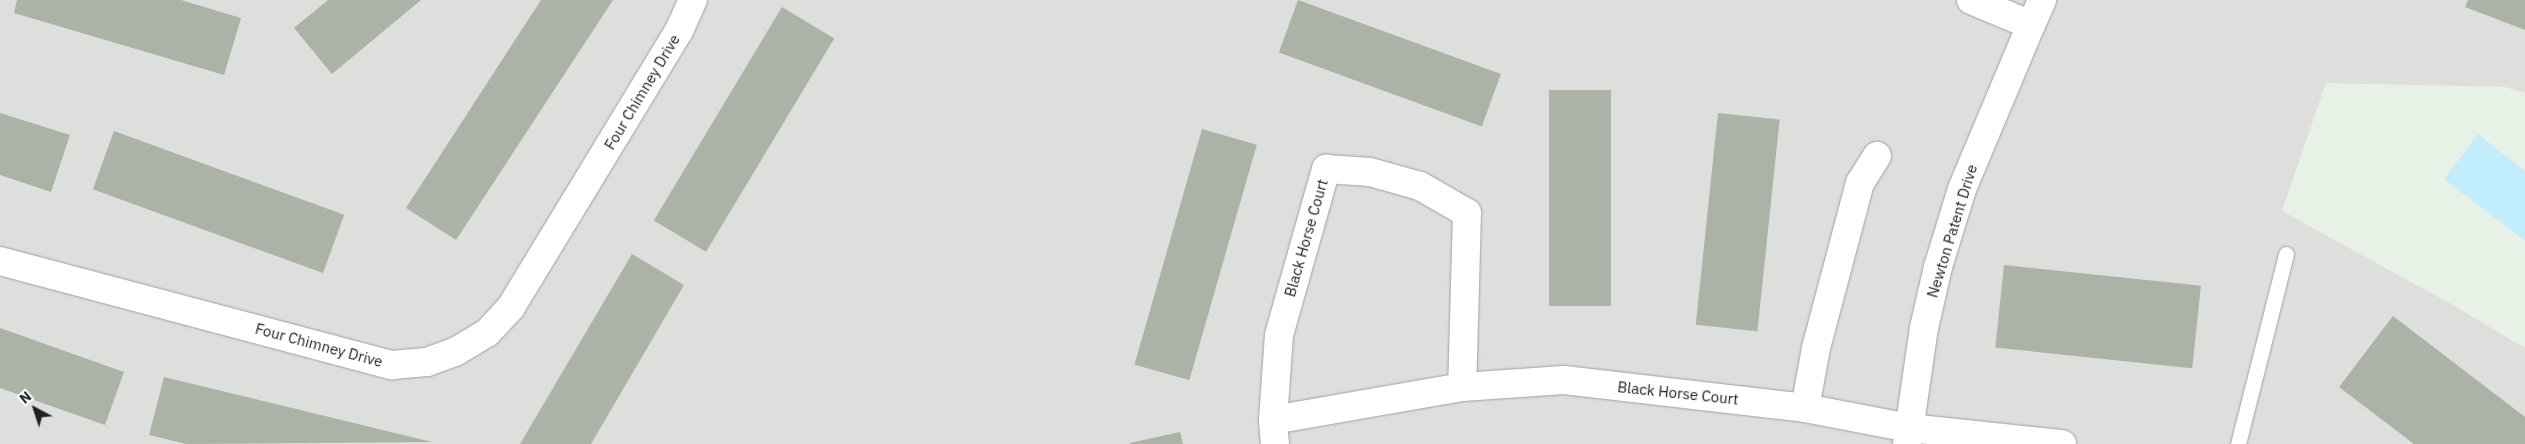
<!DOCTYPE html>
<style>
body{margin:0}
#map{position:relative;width:2525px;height:444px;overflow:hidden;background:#e8f1e6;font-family:"IBM Plex Sans",sans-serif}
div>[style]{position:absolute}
.residential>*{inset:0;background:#dededd}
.park>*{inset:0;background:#c2edfd}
.building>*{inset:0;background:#aab3a5;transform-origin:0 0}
.roads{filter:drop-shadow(0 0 1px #a1a1a1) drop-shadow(0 0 1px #a1a1a1)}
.service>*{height:15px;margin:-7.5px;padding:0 7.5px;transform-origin:7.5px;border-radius:7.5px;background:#fff}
.minor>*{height:28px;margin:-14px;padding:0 14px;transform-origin:14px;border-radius:14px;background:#fff}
.tertiary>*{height:28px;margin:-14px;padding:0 14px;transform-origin:14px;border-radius:14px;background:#fff}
span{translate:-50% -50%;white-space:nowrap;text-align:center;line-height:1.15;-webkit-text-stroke:5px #fff;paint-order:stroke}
.street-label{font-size:15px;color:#202020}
.north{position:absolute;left:10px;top:384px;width:50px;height:50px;-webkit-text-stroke:4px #fff;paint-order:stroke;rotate:320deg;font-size:14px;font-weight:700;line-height:20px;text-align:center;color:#202020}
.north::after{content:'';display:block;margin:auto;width:18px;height:22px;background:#202020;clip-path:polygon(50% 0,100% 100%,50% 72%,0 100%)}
</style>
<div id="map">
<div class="residential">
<div style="clip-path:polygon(0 0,2525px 0,2525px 93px,2505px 87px,2326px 83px,2282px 211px,2451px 304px,2525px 348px,2525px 444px,0 444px)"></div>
</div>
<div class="park">
<div style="clip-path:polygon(2478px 134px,2525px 171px,2525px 241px,2444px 179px)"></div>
</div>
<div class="building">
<div style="clip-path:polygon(17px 0,181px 0,241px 18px,224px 75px,14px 13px)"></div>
<div style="clip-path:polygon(328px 0,421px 0,332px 74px,294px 28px)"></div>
<div style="clip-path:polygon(541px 0,613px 0,456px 240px,406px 208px)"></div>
<div style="left:1298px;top:0;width:216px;height:56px;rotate:20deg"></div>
<div style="clip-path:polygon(2468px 0,2525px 0,2525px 30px,2465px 7px)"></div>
<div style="left:782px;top:7px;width:61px;height:249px;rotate:31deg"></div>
<div style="left:1549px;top:90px;width:62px;height:216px"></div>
<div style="clip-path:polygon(0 113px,70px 135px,51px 192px,0 175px)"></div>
<div style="left:1718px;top:113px;width:62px;height:213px;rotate:6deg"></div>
<div style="left:1202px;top:129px;width:57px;height:245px;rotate:16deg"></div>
<div style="left:114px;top:131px;width:245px;height:62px;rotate:20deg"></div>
<div style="clip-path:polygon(632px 254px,684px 285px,591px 444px,520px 444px)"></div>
<div style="left:2004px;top:265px;width:198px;height:83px;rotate:6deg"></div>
<div style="clip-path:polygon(2393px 316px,2525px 417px,2525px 444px,2414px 444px,2339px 387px)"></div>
<div style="clip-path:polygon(0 328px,124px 372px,105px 425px,0 388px)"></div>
<div style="clip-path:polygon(164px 377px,432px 442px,186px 444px,149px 435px)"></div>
<div style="clip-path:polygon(1180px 432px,1183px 444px,1130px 444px,1130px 443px)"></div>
</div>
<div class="roads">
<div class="service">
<div style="left:2238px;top:444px;width:196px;rotate:-75.8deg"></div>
</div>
<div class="minor">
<div style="left:0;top:261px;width:406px;rotate:14.9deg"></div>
<div style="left:392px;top:365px;width:35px;rotate:-5deg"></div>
<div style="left:427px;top:362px;width:30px;rotate:-20deg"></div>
<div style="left:455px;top:352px;width:37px;rotate:-31deg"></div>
<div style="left:487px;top:333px;width:35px;rotate:-47deg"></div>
<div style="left:511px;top:307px;width:323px;rotate:-58.7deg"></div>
<div style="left:679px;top:31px;width:34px;rotate:-66deg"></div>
<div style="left:1805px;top:408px;width:61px;rotate:-79.6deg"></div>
<div style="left:1816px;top:348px;width:171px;rotate:-75.1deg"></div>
<div style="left:1860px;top:183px;width:32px;rotate:-58deg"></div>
<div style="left:1273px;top:420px;width:192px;rotate:-9.9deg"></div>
<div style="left:1462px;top:387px;width:102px;rotate:-3.9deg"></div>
<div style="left:1564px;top:380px;width:243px;rotate:6.6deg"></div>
<div style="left:1805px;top:408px;width:106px;rotate:10.9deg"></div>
<div style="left:1909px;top:428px;width:154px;rotate:6deg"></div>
<div style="left:1275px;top:444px;width:24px;rotate:-95deg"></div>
<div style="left:1273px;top:420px;width:85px;rotate:-86deg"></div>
<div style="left:1279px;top:335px;width:173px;rotate:-74.2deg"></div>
<div style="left:1326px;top:169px;width:44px;rotate:3.9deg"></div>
<div style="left:1370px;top:172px;width:52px;rotate:15.6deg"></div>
<div style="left:1420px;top:186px;width:54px;rotate:29.9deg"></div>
<div style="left:1467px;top:213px;width:174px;rotate:91.6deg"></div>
<div style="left:1907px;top:444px;width:117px;rotate:-81.7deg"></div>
<div style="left:1924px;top:328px;width:63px;rotate:-77.1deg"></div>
<div style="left:1938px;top:267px;width:82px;rotate:-72.9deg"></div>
<div style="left:1962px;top:189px;width:178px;rotate:-67.2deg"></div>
</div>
<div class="tertiary">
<div style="left:1971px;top:0;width:65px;rotate:22.6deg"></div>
<div style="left:2031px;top:25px;width:27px;rotate:-66deg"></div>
</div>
</div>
<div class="street-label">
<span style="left:642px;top:92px;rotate:-59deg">Four Chimney Drive</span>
<span style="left:1952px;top:231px;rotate:-73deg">Newton Patent Drive</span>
<span style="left:1306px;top:238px;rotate:-74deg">Black Horse Court</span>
<span style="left:319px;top:345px;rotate:15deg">Four Chimney Drive</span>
<span style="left:1678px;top:393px;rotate:6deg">Black Horse Court</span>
</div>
<div class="north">N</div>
</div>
